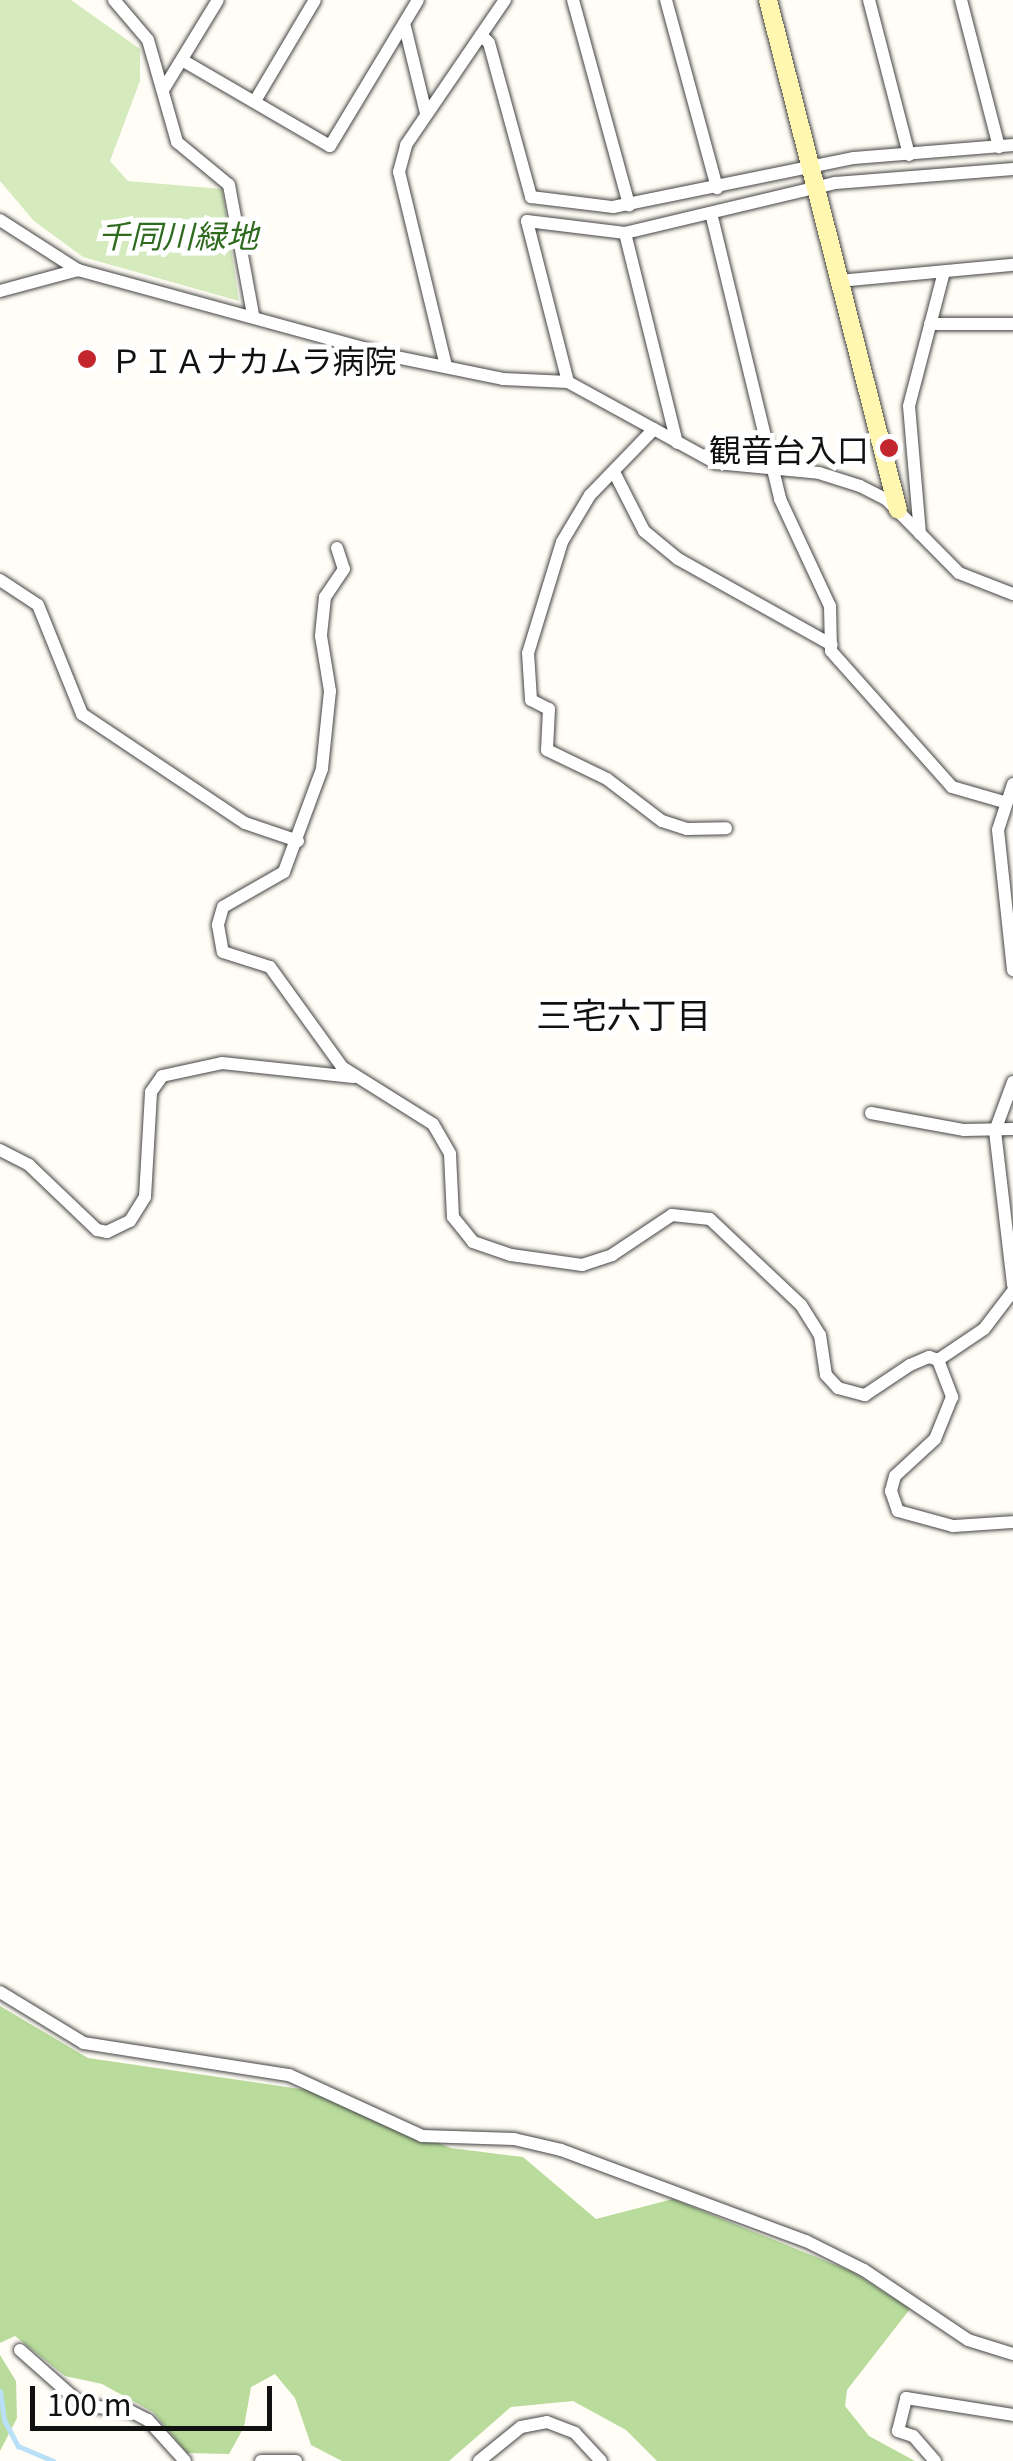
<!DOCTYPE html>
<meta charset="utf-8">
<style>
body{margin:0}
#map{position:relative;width:1013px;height:2461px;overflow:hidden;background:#fffdf5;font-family:Georgia,"Noto Sans JP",serif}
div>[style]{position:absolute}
.green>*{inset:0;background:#d5ebbd}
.forest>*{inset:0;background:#b9dc9c}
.stream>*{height:5px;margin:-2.5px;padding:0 2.5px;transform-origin:2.5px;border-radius:2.5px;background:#b9e0f7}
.roads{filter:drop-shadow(0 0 2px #444) drop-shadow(0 0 2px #444)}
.street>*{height:12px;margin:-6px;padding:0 6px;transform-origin:6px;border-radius:6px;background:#fff}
.secondary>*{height:18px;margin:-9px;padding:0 9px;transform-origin:9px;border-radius:9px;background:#fff6b0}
.dots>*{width:28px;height:28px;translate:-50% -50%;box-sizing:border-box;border:5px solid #fff;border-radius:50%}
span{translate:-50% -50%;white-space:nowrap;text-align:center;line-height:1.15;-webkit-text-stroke:10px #fff;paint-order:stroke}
.park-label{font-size:32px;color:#2f6b1f;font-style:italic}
.poi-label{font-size:32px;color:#111}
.left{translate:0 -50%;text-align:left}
.right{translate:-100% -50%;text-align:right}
.neighbourhood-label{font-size:35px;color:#111}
.scale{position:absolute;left:30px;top:2386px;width:242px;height:45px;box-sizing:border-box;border:5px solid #111;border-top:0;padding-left:12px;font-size:30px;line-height:35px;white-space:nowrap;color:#111;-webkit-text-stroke:8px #fff;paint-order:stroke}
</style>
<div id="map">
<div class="green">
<div style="clip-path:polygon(0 0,71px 0,140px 49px,140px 81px,110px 161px,128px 181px,222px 189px,239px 301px,83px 257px,34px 221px,0 181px)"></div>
</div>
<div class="forest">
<div style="clip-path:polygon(0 2006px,88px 2058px,307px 2090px,451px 2148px,523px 2157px,596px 2219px,673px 2199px,853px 2272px,910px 2309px,847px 2390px,845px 2406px,869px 2436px,915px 2461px,657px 2461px,626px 2430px,573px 2401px,511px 2407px,449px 2461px,342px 2461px,311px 2445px,295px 2398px,275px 2374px,251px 2387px,244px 2427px,229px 2454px,187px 2453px,153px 2412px,102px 2384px,65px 2376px,15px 2336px,0 2343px)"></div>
<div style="clip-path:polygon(0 2355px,16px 2381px,17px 2418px,0 2451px)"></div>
</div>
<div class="stream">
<div style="left:0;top:2391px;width:29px;rotate:82deg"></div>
<div style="left:4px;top:2420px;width:30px;rotate:62deg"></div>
<div style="left:18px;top:2446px;width:38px;rotate:23deg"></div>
</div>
<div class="roads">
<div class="street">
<div style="left:114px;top:0;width:52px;rotate:49.6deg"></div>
<div style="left:148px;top:40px;width:106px;rotate:74.1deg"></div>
<div style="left:177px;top:142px;width:67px;rotate:39.6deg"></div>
<div style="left:229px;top:185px;width:132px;rotate:79.5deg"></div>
<div style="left:573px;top:0;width:213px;rotate:74.7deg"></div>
<div style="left:666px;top:0;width:195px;rotate:74.8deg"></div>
<div style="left:869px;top:0;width:160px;rotate:75.5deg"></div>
<div style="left:961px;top:0;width:152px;rotate:75.5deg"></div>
<div style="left:405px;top:27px;width:89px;rotate:76.3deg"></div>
<div style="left:481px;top:35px;width:11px;rotate:45deg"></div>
<div style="left:489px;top:43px;width:160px;rotate:74.7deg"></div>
<div style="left:531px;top:197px;width:83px;rotate:7deg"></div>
<div style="left:613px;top:207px;width:246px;rotate:-11.5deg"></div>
<div style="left:854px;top:158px;width:160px;rotate:-4.7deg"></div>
<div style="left:182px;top:60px;width:171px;rotate:30.2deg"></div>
<div style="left:330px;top:146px;width:170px;rotate:-58.9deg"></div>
<div style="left:163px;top:90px;width:105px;rotate:-58.6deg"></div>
<div style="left:255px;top:101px;width:117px;rotate:-59.3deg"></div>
<div style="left:711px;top:213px;width:294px;rotate:76.4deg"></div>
<div style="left:780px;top:499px;width:118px;rotate:65deg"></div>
<div style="left:830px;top:606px;width:45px;rotate:88.7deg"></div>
<div style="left:831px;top:651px;width:182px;rotate:48.3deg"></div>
<div style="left:952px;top:787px;width:54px;rotate:16.1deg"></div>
<div style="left:0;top:220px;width:93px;rotate:32.7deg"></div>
<div style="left:78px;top:270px;width:330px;rotate:15.3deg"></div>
<div style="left:396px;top:357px;width:109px;rotate:11.6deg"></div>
<div style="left:503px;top:379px;width:65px;rotate:2.6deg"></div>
<div style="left:568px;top:382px;width:169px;rotate:28.7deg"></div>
<div style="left:716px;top:463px;width:103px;rotate:5.5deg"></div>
<div style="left:819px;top:473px;width:43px;rotate:17.6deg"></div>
<div style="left:860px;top:486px;width:29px;rotate:27deg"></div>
<div style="left:886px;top:499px;width:104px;rotate:45.4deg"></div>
<div style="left:959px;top:573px;width:58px;rotate:21.3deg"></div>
<div style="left:625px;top:233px;width:216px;rotate:76.1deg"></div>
<div style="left:839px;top:281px;width:175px;rotate:-5.3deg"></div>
<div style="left:0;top:291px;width:81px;rotate:-15.1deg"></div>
<div style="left:930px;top:324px;width:83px"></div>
<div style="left:446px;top:366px;width:200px;rotate:-103.6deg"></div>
<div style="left:399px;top:172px;width:28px;rotate:-75deg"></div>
<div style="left:406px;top:145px;width:176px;rotate:-55.7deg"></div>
<div style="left:568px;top:382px;width:166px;rotate:-104.3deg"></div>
<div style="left:527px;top:221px;width:99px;rotate:7deg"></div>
<div style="left:625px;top:233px;width:216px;rotate:-13.4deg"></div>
<div style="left:835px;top:183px;width:179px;rotate:-4.5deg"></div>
<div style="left:654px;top:429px;width:92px;rotate:134.1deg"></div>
<div style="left:590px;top:495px;width:55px;rotate:120.8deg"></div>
<div style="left:562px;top:542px;width:116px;rotate:107deg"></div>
<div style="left:528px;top:653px;width:47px;rotate:86.3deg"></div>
<div style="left:531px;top:700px;width:20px;rotate:27deg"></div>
<div style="left:549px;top:709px;width:41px;rotate:92.8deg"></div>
<div style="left:547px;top:750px;width:67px;rotate:25.8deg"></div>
<div style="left:607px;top:779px;width:69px;rotate:37.4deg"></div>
<div style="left:662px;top:821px;width:26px;rotate:18deg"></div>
<div style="left:687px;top:829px;width:39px;rotate:-1deg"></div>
<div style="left:614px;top:472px;width:66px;rotate:63deg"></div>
<div style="left:644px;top:531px;width:44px;rotate:39.5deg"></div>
<div style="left:678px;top:559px;width:176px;rotate:29.2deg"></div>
<div style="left:920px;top:534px;width:128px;rotate:-94.9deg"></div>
<div style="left:909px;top:406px;width:138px;rotate:-75.4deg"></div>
<div style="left:337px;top:548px;width:22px;rotate:72deg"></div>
<div style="left:344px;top:569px;width:34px;rotate:124deg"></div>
<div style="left:325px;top:597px;width:39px;rotate:96deg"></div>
<div style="left:321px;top:636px;width:56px;rotate:80.7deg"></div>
<div style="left:330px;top:691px;width:78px;rotate:95.9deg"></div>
<div style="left:322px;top:769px;width:110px;rotate:110.3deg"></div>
<div style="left:284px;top:872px;width:70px;rotate:150.2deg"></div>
<div style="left:223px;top:907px;width:19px;rotate:106deg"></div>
<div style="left:218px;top:925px;width:27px;rotate:80deg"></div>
<div style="left:223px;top:952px;width:49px;rotate:17.7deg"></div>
<div style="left:270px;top:967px;width:123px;rotate:54.2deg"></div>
<div style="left:342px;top:1067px;width:107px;rotate:32.1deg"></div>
<div style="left:433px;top:1124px;width:34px;rotate:60deg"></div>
<div style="left:450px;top:1154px;width:63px;rotate:87.3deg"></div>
<div style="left:453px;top:1217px;width:32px;rotate:51deg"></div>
<div style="left:473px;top:1242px;width:40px;rotate:18.9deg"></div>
<div style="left:511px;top:1255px;width:72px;rotate:8deg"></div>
<div style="left:582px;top:1265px;width:32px;rotate:-18deg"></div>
<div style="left:612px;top:1255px;width:72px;rotate:-33.7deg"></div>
<div style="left:672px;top:1215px;width:38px;rotate:6deg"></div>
<div style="left:710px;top:1219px;width:125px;rotate:43.4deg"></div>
<div style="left:801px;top:1305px;width:36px;rotate:58deg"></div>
<div style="left:820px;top:1335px;width:40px;rotate:81.5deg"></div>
<div style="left:826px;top:1375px;width:18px;rotate:47deg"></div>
<div style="left:838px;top:1388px;width:28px;rotate:15deg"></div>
<div style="left:865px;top:1395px;width:54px;rotate:-33.7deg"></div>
<div style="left:910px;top:1365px;width:21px;rotate:-23deg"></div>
<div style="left:929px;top:1357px;width:9px;rotate:18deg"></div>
<div style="left:938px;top:1360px;width:40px;rotate:69deg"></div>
<div style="left:952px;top:1397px;width:45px;rotate:112deg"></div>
<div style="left:935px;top:1439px;width:54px;rotate:137.2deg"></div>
<div style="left:895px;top:1476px;width:16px;rotate:105deg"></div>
<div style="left:891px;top:1491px;width:21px;rotate:71deg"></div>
<div style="left:898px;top:1511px;width:57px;rotate:15.3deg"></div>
<div style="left:953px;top:1526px;width:60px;rotate:-3.8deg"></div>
<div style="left:0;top:580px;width:45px;rotate:33.3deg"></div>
<div style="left:38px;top:605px;width:118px;rotate:68deg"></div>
<div style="left:82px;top:714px;width:196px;rotate:33.8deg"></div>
<div style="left:245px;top:823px;width:56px;rotate:18.8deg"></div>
<div style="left:1013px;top:784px;width:48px;rotate:108.1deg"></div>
<div style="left:998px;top:830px;width:141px;rotate:83.9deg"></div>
<div style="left:1013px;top:1082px;width:52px;rotate:110.2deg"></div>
<div style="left:995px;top:1131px;width:155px;rotate:83.3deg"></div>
<div style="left:871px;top:1113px;width:95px;rotate:10.4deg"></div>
<div style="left:964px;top:1130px;width:49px;rotate:-1.2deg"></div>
<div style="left:0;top:1150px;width:33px;rotate:27deg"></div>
<div style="left:29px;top:1165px;width:94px;rotate:43.7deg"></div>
<div style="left:97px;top:1230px;width:10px;rotate:11deg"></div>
<div style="left:107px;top:1232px;width:25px;rotate:-26deg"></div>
<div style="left:130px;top:1221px;width:28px;rotate:-58deg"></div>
<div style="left:145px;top:1197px;width:105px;rotate:-86.7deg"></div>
<div style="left:151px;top:1092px;width:19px;rotate:-55deg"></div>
<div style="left:162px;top:1076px;width:61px;rotate:-12.2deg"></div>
<div style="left:222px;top:1063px;width:132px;rotate:6.1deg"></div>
<div style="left:938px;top:1360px;width:55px;rotate:-34deg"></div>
<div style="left:984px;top:1329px;width:48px;rotate:-52.7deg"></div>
<div style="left:0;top:1992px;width:98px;rotate:31.3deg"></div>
<div style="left:84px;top:2043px;width:207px;rotate:8.9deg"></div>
<div style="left:289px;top:2075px;width:146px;rotate:24.6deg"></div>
<div style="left:422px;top:2136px;width:92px;rotate:1.9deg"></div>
<div style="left:514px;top:2139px;width:48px;rotate:13.2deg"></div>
<div style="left:561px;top:2150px;width:261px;rotate:20.4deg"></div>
<div style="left:806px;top:2241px;width:65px;rotate:26.6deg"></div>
<div style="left:864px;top:2270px;width:125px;rotate:33.9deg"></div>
<div style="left:968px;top:2340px;width:47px;rotate:17.3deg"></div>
<div style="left:20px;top:2350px;width:83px;rotate:41.6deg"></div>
<div style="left:82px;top:2405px;width:48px;rotate:7.1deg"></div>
<div style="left:130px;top:2411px;width:20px;rotate:27deg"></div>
<div style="left:148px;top:2420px;width:55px;rotate:47.9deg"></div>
<div style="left:261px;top:2461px;width:35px"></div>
<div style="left:479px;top:2461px;width:54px;rotate:-39deg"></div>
<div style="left:521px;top:2427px;width:26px;rotate:-11deg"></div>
<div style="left:547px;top:2422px;width:30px;rotate:21deg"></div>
<div style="left:575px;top:2433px;width:38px;rotate:47deg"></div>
<div style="left:935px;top:2461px;width:33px;rotate:-131deg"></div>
<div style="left:913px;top:2436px;width:16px;rotate:-162deg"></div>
<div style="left:898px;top:2431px;width:34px;rotate:-76deg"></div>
<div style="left:906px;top:2398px;width:108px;rotate:9deg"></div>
</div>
<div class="secondary">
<div style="left:768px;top:0;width:526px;rotate:75.7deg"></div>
</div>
</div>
<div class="dots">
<div style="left:87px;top:359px;background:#c4262e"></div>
<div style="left:889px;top:448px;background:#c4262e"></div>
</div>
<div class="park-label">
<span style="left:178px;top:234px">千同川緑地</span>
</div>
<div class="poi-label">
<span class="left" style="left:110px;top:359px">ＰＩＡナカムラ病院</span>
<span class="right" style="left:869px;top:448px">観音台入口</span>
</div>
<div class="neighbourhood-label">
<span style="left:624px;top:1013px">三宅六丁目</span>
</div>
<div class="scale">100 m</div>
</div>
